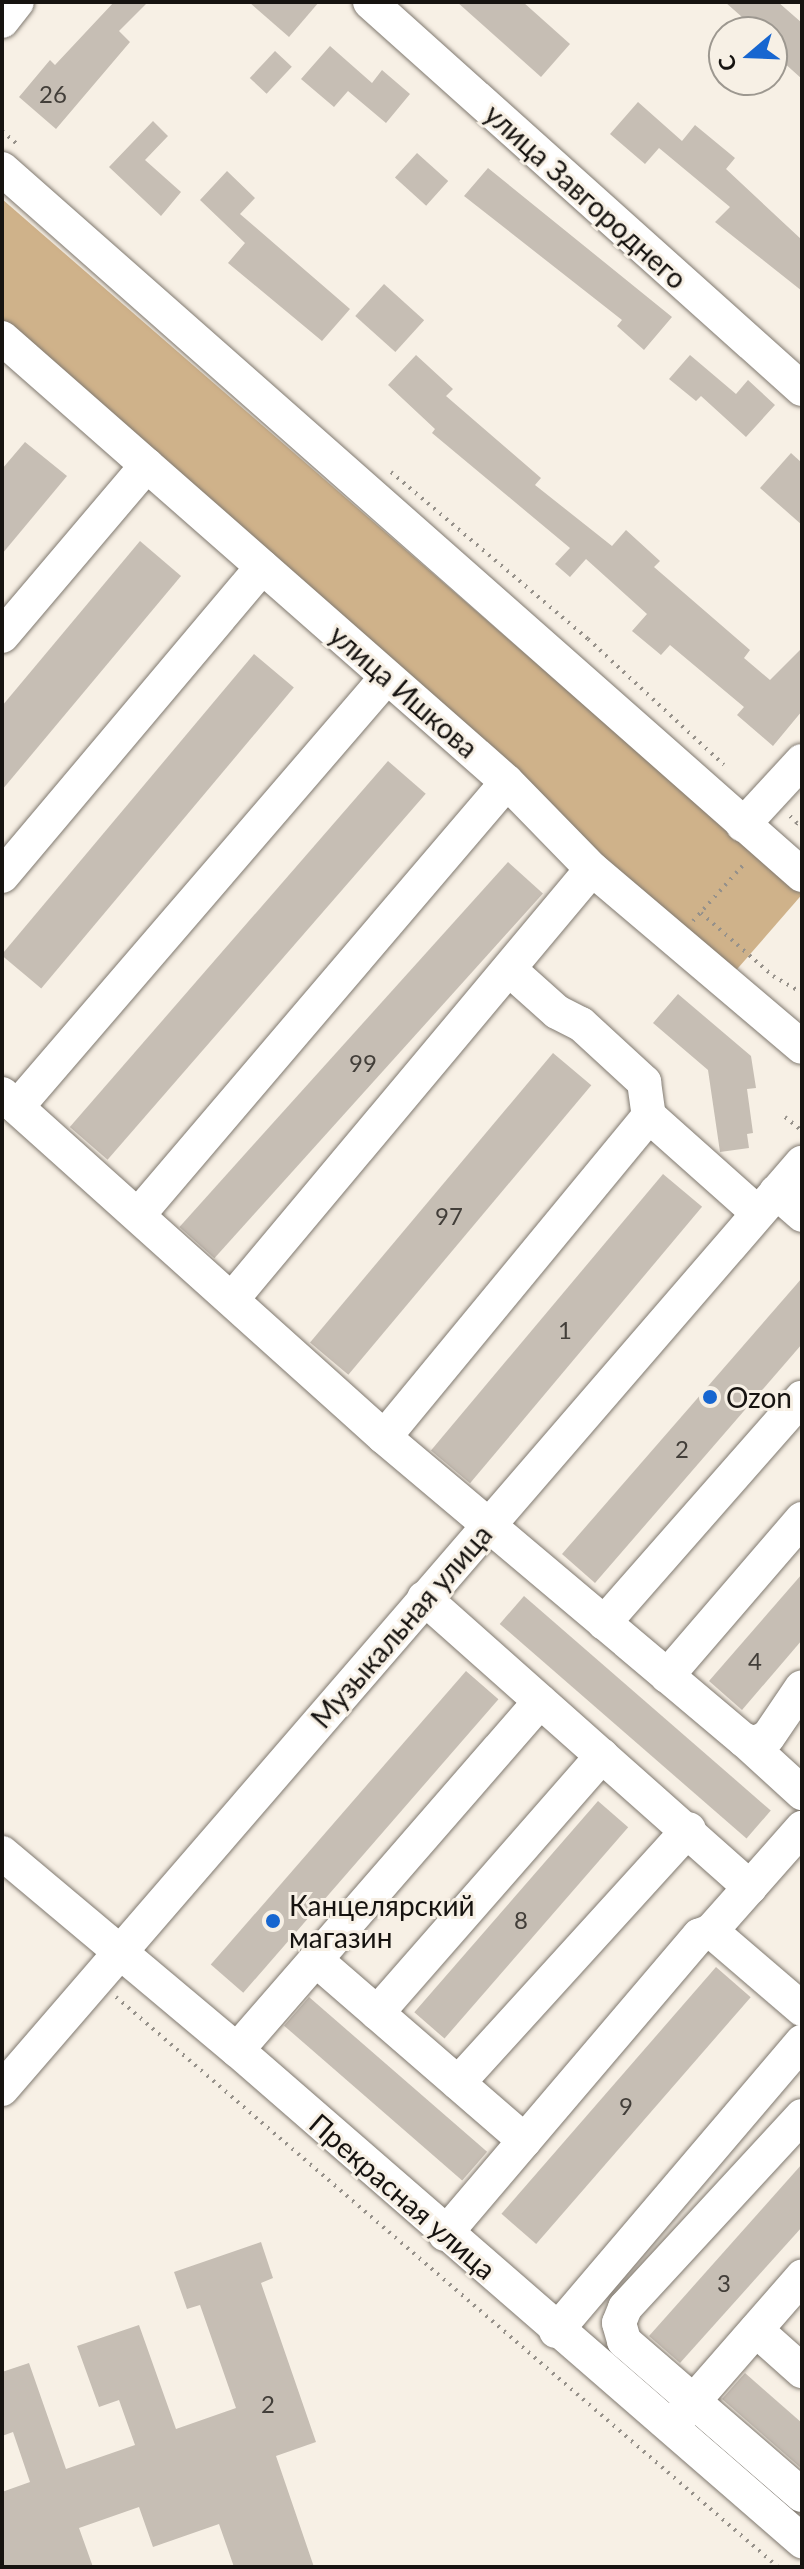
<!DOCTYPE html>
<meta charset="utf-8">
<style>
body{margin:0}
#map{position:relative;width:804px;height:2569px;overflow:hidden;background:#f7f0e5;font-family:Lato,sans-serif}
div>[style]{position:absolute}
.forest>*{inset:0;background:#cfb28a;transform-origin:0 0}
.building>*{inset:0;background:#c6beb4;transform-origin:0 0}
.path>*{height:4px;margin-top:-2px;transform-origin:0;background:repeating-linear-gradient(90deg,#96918a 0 2px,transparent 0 8px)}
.roads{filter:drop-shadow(0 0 2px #807970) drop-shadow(0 0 2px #807970)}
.minor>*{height:34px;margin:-17px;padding:0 17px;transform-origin:17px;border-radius:17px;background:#fff}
.dots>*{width:22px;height:22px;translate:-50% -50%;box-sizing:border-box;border:4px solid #f7f0e5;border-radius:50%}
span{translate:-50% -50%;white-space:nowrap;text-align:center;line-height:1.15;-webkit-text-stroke:6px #f7f0e5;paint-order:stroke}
.number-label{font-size:24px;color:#423e39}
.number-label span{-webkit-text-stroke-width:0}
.street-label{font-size:28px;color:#161310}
.poi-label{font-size:28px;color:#161310}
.left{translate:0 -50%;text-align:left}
.frame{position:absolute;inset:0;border:4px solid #161310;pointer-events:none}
.north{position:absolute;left:708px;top:16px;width:80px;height:80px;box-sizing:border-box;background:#f7f0e5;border:2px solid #9d9890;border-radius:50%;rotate:251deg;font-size:22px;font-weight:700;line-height:32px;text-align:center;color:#161310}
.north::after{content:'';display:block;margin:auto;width:28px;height:36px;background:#1766d0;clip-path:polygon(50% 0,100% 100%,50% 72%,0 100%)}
</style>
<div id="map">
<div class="forest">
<div style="left:2px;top:199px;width:1060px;height:113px;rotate:41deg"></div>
</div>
<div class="building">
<div style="clip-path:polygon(114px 2px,148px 2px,119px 31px,130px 42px,56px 129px,19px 97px,50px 60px,55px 65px)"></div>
<div style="clip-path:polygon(249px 2px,319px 2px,289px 37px)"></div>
<div style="clip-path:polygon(457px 2px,523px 2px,570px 44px,541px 77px)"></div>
<div style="clip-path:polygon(725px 2px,778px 2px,802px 23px,802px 79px,772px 52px,772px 32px,759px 32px)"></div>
<div style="clip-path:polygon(330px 46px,372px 83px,382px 70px,410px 94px,386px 123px,348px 91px,334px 107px,301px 79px)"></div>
<div style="left:275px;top:51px;width:23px;height:37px;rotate:43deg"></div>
<div style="clip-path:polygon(638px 102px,682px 141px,695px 125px,735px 158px,726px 169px,802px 240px,802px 291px,715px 222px,730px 207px,659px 148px,645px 164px,610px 134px)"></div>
<div style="clip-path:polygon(153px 121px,168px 136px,145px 160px,181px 192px,161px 216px,109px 167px)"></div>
<div style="left:417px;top:153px;width:42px;height:33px;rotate:42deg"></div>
<div style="clip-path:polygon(488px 168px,672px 317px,644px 350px,617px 326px,622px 320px,464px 196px)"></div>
<div style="clip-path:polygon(227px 171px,255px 198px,240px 214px,350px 309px,322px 341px,228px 263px,245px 243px,200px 200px)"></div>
<div style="left:384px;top:284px;width:54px;height:43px;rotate:42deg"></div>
<div style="clip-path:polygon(416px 355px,453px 389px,446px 396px,541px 478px,535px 485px,612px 546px,626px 530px,660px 561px,654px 567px,750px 650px,744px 658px,770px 680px,802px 648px,802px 711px,773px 746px,737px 715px,744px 707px,670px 645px,661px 655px,632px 631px,647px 614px,586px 559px,570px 577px,555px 564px,570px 548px,432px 433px,435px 429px,388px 385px)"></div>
<div style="clip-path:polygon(690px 355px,736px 394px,748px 380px,775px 405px,746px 437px,701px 396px,696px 401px,669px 379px)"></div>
<div style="clip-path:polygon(25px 442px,67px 476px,2px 554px,2px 469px)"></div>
<div style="clip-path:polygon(791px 453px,802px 463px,802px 525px,760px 488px)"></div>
<div style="clip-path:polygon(140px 541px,181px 576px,2px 790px,2px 706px)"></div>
<div style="left:254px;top:654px;width:52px;height:393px;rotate:40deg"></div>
<div style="left:388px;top:761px;width:50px;height:485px;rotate:41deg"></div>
<div style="left:508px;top:862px;width:47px;height:491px;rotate:42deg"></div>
<div style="clip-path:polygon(678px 994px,751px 1056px,756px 1088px,747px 1089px,753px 1133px,747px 1134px,749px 1148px,720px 1152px,708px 1070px,653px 1023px)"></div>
<div style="left:553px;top:1053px;width:50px;height:378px;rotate:40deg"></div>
<div style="left:663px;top:1174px;width:51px;height:361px;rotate:40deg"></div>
<div style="clip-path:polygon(802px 1278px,802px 1344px,595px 1583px,562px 1554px)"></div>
<div style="clip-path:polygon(802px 1574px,802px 1640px,742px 1710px,709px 1681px)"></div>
<div style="left:524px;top:1596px;width:327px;height:37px;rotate:41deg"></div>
<div style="left:466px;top:1671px;width:43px;height:389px;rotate:41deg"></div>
<div style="left:598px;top:1801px;width:40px;height:280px;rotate:41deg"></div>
<div style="left:716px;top:1967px;width:46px;height:327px;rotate:41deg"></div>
<div style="left:309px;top:1997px;width:236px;height:38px;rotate:41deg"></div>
<div style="clip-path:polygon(802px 2164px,802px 2227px,680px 2363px,649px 2336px)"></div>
<div style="clip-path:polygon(261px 2242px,273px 2278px,261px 2283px,316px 2442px,276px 2456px,314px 2567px,234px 2567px,219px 2524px,153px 2547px,139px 2507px,79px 2528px,93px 2567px,2px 2567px,2px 2492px,30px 2482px,13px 2432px,2px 2436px,2px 2372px,29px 2363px,66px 2469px,135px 2445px,119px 2400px,99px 2407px,77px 2346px,139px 2325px,176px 2429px,236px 2408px,200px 2305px,187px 2309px,174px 2272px)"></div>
<div style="clip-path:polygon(745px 2373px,802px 2423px,802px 2469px,722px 2399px)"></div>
</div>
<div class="path">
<div style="left:2px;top:131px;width:21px;rotate:41deg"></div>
<div style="left:391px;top:472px;width:258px;rotate:40.3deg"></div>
<div style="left:588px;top:639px;width:185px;rotate:42.8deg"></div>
<div style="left:790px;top:816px;width:10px;rotate:45deg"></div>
<div style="left:797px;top:823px;width:8px;rotate:135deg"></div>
<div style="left:701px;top:913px;width:96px;rotate:41.2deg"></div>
<div style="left:773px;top:976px;width:34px;rotate:30deg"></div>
<div style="left:693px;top:921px;width:79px;rotate:-48.1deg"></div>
<div style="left:785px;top:1117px;width:22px;rotate:39deg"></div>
<div style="left:116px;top:1997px;width:874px;rotate:40.73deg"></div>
</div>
<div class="roads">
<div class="minor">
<div style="left:370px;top:2px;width:580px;rotate:41.86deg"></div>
<div style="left:2px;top:21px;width:24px;rotate:-52deg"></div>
<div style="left:2px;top:169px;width:1067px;rotate:41.43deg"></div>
<div style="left:2px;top:338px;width:672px;rotate:41.32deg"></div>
<div style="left:507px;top:782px;width:122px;rotate:45.7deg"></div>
<div style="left:592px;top:869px;width:275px;rotate:40.3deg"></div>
<div style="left:2px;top:636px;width:224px;rotate:-49.7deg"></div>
<div style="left:743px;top:825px;width:87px;rotate:-47.3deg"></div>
<div style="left:2px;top:876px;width:404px;rotate:-49.9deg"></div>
<div style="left:510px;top:970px;width:63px;rotate:41.8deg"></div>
<div style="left:557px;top:1012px;width:27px;rotate:27deg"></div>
<div style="left:581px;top:1024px;width:86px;rotate:42.6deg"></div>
<div style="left:644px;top:1082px;width:34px;rotate:82deg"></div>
<div style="left:649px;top:1116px;width:146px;rotate:41.7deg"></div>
<div style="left:2px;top:1094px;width:513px;rotate:41.92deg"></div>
<div style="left:17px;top:1107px;width:567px;rotate:-49.29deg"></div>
<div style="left:649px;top:1116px;width:416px;rotate:129.5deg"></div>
<div style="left:384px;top:1437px;width:471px;rotate:40.1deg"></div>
<div style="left:744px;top:1740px;width:12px;rotate:14deg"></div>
<div style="left:756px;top:1743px;width:13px;rotate:-27deg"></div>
<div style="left:768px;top:1737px;width:60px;rotate:-55.8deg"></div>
<div style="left:776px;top:1192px;width:35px;rotate:41deg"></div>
<div style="left:139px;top:1214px;width:567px;rotate:-49.57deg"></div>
<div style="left:233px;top:1298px;width:559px;rotate:-50.08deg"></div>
<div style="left:424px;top:1598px;width:436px;rotate:41.6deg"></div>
<div style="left:750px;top:1887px;width:59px;rotate:131.6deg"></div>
<div style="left:604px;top:1623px;width:300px;rotate:-48.7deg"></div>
<div style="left:667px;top:1676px;width:207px;rotate:-49.3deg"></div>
<div style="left:744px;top:1740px;width:79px;rotate:42.4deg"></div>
<div style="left:2px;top:1853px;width:307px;rotate:40deg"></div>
<div style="left:237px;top:2050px;width:749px;rotate:40.99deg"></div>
<div style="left:750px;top:1887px;width:79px;rotate:-48.6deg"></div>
<div style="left:316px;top:1960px;width:276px;rotate:40.9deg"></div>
<div style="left:377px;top:2013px;width:342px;rotate:-48.8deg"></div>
<div style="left:237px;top:2050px;width:462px;rotate:-49deg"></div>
<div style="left:458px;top:2083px;width:343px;rotate:-47.7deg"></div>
<div style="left:2px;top:2089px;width:1224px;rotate:-49.18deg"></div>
<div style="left:802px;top:2116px;width:261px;rotate:132.7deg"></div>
<div style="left:625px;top:2308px;width:16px;rotate:112deg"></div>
<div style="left:619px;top:2323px;width:19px;rotate:74deg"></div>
<div style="left:624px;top:2341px;width:235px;rotate:40.9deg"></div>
<div style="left:445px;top:2234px;width:392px;rotate:-49.6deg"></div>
<div style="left:699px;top:1936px;width:13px;rotate:-23deg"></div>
<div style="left:711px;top:1931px;width:120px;rotate:40.6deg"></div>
<div style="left:756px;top:2330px;width:62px;rotate:41.7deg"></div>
<div style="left:556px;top:2331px;width:380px;rotate:-49.6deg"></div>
<div style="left:678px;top:2419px;width:189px;rotate:-48.9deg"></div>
</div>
</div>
<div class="dots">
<div style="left:710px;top:1397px;background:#1766d0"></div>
<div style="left:273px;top:1921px;background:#1766d0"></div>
</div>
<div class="number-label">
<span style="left:53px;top:94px">26</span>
<span style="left:363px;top:1063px">99</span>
<span style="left:449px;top:1216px">97</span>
<span style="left:565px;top:1330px">1</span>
<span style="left:682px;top:1449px">2</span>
<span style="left:755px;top:1661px">4</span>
<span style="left:521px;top:1920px">8</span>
<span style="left:626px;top:2106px">9</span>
<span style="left:724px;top:2283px">3</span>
<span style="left:268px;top:2404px">2</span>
</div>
<div class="street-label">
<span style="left:586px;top:196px;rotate:42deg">улица Завгороднего</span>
<span style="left:404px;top:691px;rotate:41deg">улица Ишкова</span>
<span style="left:401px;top:1626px;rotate:-49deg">Музыкальная улица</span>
<span style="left:403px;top:2196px;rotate:41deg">Прекрасная улица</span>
</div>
<div class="poi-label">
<span class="left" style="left:726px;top:1397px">Ozon</span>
<span class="left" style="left:289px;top:1921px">Канцелярский<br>магазин</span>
</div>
<div class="frame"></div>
<div class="north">С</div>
</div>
